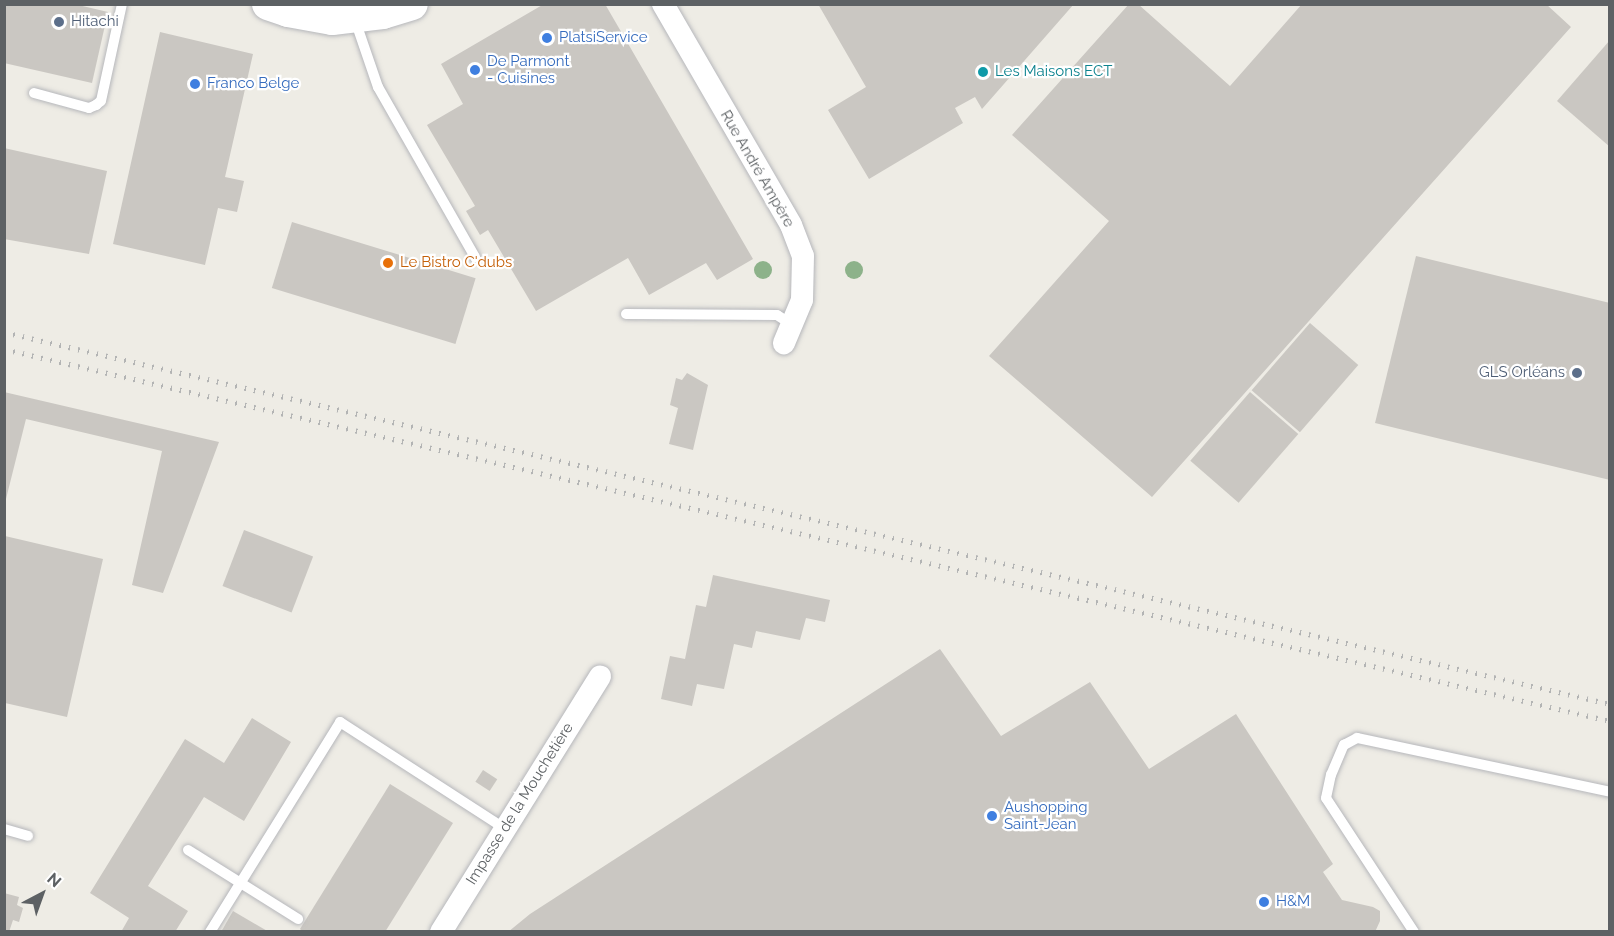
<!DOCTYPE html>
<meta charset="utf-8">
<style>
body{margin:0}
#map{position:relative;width:1614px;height:936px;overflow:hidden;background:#eeece5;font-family:Raleway,sans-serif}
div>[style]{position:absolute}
.building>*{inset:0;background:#cac7c2;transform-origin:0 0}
.roads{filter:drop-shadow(0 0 2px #b6b7bb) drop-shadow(0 0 2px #b6b7bb)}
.lane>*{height:10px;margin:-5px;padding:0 5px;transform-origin:5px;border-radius:5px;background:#fff}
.street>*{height:22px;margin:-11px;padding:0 11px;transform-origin:11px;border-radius:11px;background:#fff}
.secondary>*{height:32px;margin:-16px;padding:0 16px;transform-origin:16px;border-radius:16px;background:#fff}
.rail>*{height:4.5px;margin-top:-2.25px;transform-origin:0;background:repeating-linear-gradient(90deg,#b3b4b4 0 1.5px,transparent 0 9.5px)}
.trees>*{width:18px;height:18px;margin:-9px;border-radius:50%;background:#8db28a}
.dots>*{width:16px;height:16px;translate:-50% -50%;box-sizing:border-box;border:3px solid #fff;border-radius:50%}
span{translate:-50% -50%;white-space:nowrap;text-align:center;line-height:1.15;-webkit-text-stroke:4.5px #fff;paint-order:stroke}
.service-label{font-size:15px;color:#4e5e75}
.left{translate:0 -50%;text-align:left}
.right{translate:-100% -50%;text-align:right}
.shop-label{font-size:15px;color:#366cbe}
.culture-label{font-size:15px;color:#0d838f}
.street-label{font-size:15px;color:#5d6164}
.food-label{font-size:15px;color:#c56008}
.frame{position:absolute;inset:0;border:6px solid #5d6164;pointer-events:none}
.north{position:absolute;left:12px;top:864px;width:60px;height:60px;-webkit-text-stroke:4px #fff;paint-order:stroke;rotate:41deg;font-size:16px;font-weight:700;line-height:24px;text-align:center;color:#5d6164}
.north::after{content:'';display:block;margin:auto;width:21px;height:27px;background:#5d6164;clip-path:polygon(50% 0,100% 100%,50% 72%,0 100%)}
</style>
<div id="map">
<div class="building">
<div style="clip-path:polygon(4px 4px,74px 4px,108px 12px,92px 83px,4px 63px)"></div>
<div style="clip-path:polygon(544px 4px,605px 4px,753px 259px,717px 280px,706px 263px,649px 295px,628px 258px,536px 311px,488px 230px,480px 235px,466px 211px,475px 206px,427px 125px,463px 104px,441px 64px)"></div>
<div style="clip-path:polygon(818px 4px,1074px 4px,982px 109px,975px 97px,955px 108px,963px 123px,869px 179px,828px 110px,866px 87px)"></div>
<div style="clip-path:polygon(1129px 4px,1138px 4px,1230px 86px,1302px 4px,1546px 4px,1571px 27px,1152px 497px,989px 356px,1109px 221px,1012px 135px)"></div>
<div style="clip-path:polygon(160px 32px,253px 54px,225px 177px,244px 181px,237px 212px,218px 208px,205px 265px,113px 244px)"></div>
<div style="clip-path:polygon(1610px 40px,1610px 147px,1557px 101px)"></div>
<div style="clip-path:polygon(4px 148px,107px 171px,89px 254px,4px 239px)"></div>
<div style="left:292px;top:222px;width:192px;height:69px;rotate:17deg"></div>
<div style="clip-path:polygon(1416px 256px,1610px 303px,1610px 480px,1375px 423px)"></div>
<div style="left:1310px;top:323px;width:64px;height:89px;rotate:41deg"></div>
<div style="clip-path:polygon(687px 373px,708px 385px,693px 450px,669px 444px,678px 408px,670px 405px,676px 378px,682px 380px)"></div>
<div style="clip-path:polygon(4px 392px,219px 442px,163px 593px,132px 585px,162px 451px,26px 419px,4px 507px)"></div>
<div style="left:1250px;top:392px;width:64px;height:91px;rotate:41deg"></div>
<div style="left:244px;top:530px;width:74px;height:60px;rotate:21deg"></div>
<div style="clip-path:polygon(5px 536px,103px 559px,67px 717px,5px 703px)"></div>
<div style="clip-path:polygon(713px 575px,830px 600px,825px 622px,806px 618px,800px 640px,756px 631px,752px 648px,734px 644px,724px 689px,697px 684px,692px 706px,661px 699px,670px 656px,685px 659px,696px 605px,706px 607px)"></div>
<div style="clip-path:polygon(940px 649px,1001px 736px,1090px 682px,1149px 769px,1236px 714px,1333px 864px,1323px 872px,1342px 900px,1373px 907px,1380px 911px,1380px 921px,1375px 932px,508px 932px,530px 914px)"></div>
<div style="clip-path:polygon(252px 718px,291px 742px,244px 821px,204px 797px,148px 886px,188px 911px,175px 932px,121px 932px,129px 918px,90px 893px,185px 739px,224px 763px)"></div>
<div style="left:483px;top:770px;width:17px;height:14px;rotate:33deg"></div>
<div style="clip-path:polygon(390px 784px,453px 823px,385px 932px,303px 932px,300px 929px)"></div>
<div style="clip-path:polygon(4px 893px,19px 897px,17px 905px,23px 908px,19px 922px,13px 920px,9px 932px,4px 932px)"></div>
<div style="clip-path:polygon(233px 911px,269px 932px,221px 932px)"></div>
</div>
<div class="roads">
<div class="lane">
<div style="left:355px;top:20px;width:71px;rotate:71.1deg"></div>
<div style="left:378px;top:87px;width:196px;rotate:60.3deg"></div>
<div style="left:34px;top:93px;width:57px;rotate:15.3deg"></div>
<div style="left:89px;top:108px;width:8px;rotate:-23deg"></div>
<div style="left:96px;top:105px;width:6px;rotate:-39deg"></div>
<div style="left:101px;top:101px;width:99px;rotate:-77.8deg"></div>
<div style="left:626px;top:314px;width:151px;rotate:0.4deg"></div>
<div style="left:777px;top:315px;width:17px;rotate:33deg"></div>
<div style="left:4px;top:829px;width:25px;rotate:16deg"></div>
<div style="left:188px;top:850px;width:130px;rotate:32.1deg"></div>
<div style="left:210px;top:932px;width:247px;rotate:-58.2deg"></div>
<div style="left:340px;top:722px;width:195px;rotate:32.9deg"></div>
<div style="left:1414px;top:932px;width:160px;rotate:-123.3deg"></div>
<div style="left:1326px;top:798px;width:24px;rotate:-78deg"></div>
<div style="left:1331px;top:775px;width:33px;rotate:-67deg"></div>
<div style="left:1344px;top:745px;width:15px;rotate:-28deg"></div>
<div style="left:1357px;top:738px;width:259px;rotate:12deg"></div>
</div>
<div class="street">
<div style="left:663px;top:4px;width:255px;rotate:59.9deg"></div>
<div style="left:791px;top:225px;width:33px;rotate:69deg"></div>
<div style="left:803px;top:256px;width:44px;rotate:91.3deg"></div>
<div style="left:802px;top:300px;width:47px;rotate:112.7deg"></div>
<div style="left:441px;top:932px;width:301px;rotate:-58.1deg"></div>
</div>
<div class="secondary">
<div style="left:268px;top:4px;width:21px;rotate:19deg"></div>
<div style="left:288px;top:11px;width:45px;rotate:10.3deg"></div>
<div style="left:332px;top:19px;width:51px;rotate:-6.7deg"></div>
<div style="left:383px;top:13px;width:30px;rotate:-17deg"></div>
</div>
</div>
<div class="rail">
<div style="left:4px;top:332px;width:1649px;rotate:13.04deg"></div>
<div style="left:4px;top:349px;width:1649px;rotate:13.04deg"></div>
</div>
<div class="trees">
<div style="left:763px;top:270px"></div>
<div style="left:854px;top:270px"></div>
</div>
<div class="dots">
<div style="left:59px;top:22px;background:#5c6f8a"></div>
<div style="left:547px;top:38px;background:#3f7fe0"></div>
<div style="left:475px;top:70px;background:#3f7fe0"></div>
<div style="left:983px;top:72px;background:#0f9aa8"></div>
<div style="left:195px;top:84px;background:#3f7fe0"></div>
<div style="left:388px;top:263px;background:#e8710a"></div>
<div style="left:1577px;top:373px;background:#5c6f8a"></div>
<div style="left:992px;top:816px;background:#3f7fe0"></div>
<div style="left:1264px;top:902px;background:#3f7fe0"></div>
</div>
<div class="service-label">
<span class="left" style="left:71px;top:22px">Hitachi</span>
<span class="right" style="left:1565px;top:373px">GLS Orléans</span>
</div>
<div class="shop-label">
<span class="left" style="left:559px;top:38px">PlatsiService</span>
<span class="left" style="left:487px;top:70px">De Parmont<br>- Cuisines</span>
<span class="left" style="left:207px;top:84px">Franco Belge</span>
<span class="left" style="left:1004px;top:816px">Aushopping<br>Saint-Jean</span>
<span class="left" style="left:1276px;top:902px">H&amp;M</span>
</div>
<div class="culture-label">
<span class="left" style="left:995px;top:72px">Les Maisons ECT</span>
</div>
<div class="street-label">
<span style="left:757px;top:169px;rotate:60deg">Rue André Ampère</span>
<span style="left:520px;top:804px;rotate:-58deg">Impasse de la Mouchetière</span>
</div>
<div class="food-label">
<span class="left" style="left:400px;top:263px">Le Bistro C'dubs</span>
</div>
<div class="frame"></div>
<div class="north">N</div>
</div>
